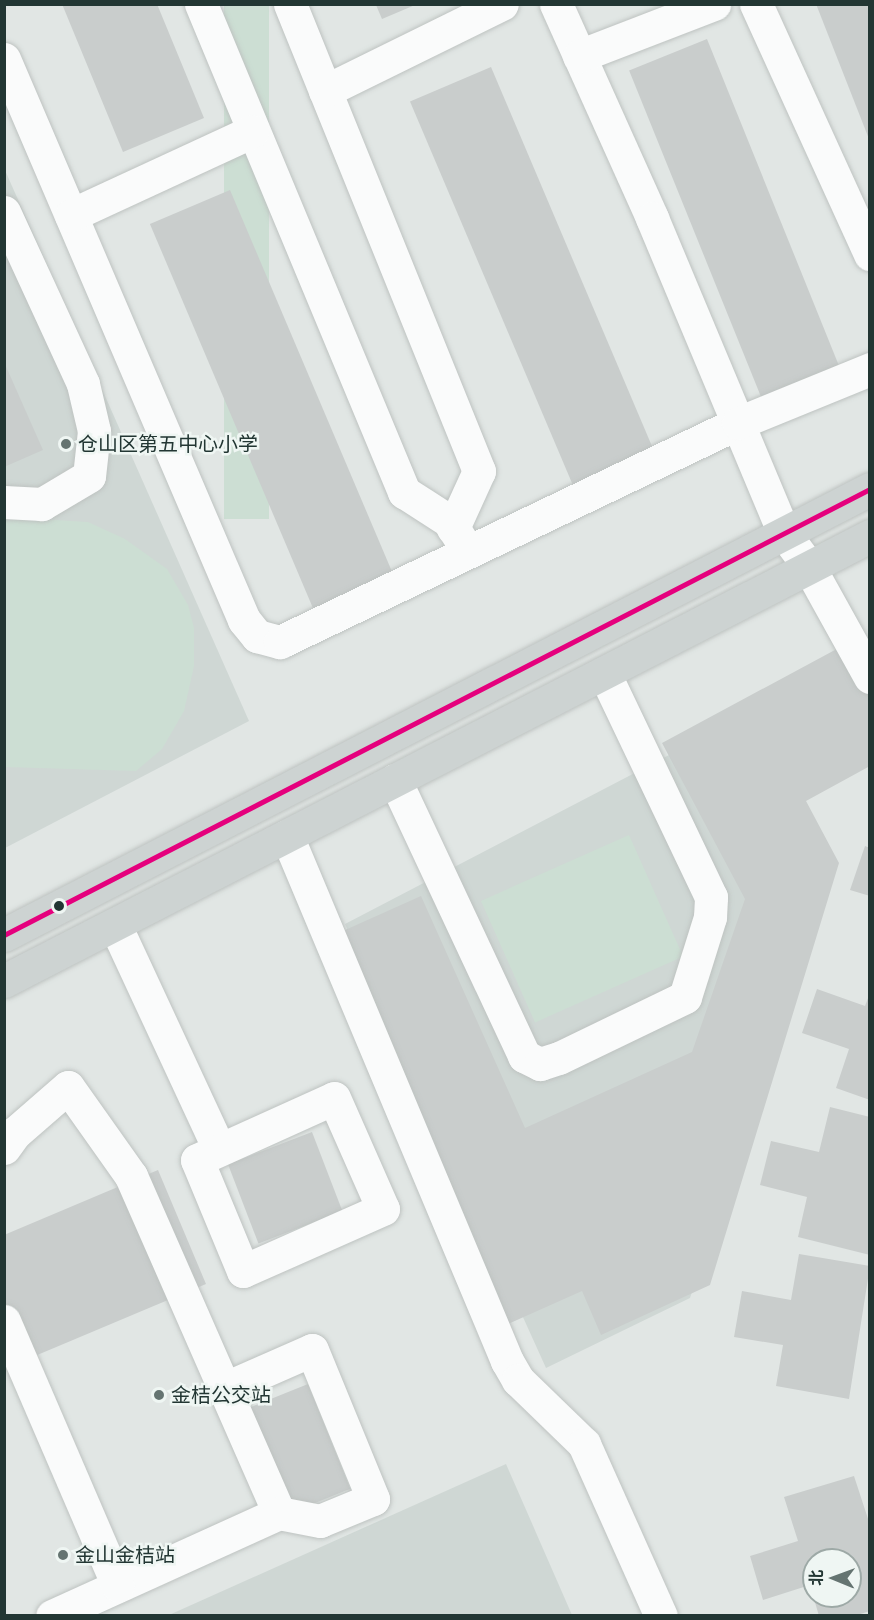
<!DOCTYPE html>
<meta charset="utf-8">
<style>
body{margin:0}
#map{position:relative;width:874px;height:1620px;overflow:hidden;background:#e1e6e4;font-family:Inter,"Noto Sans SC",sans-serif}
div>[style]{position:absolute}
.built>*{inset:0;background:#cfd7d4}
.green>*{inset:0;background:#ccded3;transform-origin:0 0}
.building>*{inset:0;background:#c9cdcc;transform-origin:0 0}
.roads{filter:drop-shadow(0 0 2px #bec3c1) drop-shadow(0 0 2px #bec3c1)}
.minor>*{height:33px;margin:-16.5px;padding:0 16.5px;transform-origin:16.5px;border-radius:16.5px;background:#fafbfb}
.major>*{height:33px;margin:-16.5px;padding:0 16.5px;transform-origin:16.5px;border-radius:16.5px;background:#cdd3d2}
.bus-1>*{height:4.5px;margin:-2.25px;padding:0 2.25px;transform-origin:2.25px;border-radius:2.25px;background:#e5007d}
.dots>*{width:16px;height:16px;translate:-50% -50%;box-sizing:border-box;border:3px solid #eff6f3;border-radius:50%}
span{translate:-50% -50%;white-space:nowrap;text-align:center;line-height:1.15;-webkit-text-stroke:5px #eff6f3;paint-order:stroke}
.poi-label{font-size:20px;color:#223633}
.left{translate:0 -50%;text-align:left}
.frame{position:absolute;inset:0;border:6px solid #223633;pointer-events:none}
.north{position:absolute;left:802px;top:1548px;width:60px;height:60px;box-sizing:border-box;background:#eff6f3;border:2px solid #9da9a6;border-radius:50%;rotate:271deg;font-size:16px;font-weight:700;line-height:24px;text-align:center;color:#223633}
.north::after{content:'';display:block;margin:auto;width:21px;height:27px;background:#657471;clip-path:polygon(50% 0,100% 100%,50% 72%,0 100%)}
</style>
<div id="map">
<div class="built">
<div style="clip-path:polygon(4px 168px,249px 721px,5px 848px,4px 848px)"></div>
<div style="clip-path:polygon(863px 654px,785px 795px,832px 863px,690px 1298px,546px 1368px,345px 924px)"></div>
<div style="clip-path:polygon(506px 1464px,572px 1615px,169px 1615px)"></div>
</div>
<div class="green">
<div style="left:224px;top:5px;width:45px;height:514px"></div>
<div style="clip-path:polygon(4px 517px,88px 522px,125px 539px,167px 569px,188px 605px,194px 628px,194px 666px,184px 711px,162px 749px,136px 771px,5px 767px)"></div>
<div style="left:629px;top:835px;width:133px;height:162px;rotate:66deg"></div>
</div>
<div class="building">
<div style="clip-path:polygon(62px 4px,157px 4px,204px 118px,123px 152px)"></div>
<div style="clip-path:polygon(816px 4px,870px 4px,870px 139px,869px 139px)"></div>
<div style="clip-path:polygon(376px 5px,415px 5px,382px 19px)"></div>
<div style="left:707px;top:39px;width:355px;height:84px;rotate:68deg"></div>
<div style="left:491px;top:67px;width:417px;height:88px;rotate:67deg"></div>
<div style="left:230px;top:190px;width:418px;height:87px;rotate:67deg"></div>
<div style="clip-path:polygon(4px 362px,43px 450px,4px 467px)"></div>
<div style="clip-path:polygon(846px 644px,870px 688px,870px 766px,806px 801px,839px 863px,710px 1285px,601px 1335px,582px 1291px,508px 1324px,334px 935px,421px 896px,525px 1128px,692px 1052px,745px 899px,662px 743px)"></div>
<div style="clip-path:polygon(865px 846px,870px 848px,870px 896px,850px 890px)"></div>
<div style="clip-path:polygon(817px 989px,865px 1006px,870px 993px,870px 1100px,836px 1088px,849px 1049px,802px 1033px)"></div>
<div style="clip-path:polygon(830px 1107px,870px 1117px,870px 1255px,798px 1237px,807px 1197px,760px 1185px,771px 1141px,819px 1152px)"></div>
<div style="left:312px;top:1132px;width:85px;height:90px;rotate:69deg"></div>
<div style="clip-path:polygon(158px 1170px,206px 1284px,4px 1369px,4px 1235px)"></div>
<div style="clip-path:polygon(799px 1254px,870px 1266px,849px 1399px,776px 1386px,783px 1345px,734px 1337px,742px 1291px,791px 1300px)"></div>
<div style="left:308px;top:1384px;width:113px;height:62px;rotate:68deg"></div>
<div style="clip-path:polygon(evenodd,854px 1476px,870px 1525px,870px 1611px,854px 1616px,819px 1616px,810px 1585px,763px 1600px,750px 1556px,798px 1541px,784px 1497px,854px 1476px,814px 1560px,850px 1560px,850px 1596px,814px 1596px,814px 1560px)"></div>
</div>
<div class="roads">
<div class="minor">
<div style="left:201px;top:4px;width:529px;rotate:67.41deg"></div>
<div style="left:404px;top:492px;width:54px;rotate:32.8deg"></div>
<div style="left:449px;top:521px;width:36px;rotate:58deg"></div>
<div style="left:290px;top:4px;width:504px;rotate:67.97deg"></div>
<div style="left:479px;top:471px;width:63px;rotate:114.5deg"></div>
<div style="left:556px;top:4px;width:235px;rotate:65.8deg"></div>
<div style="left:652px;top:218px;width:342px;rotate:67.3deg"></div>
<div style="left:784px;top:533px;width:42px;rotate:53.7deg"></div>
<div style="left:809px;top:567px;width:126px;rotate:61deg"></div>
<div style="left:756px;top:4px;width:275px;rotate:65.5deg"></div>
<div style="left:579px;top:56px;width:145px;rotate:-21.1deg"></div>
<div style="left:4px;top:59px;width:610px;rotate:66.84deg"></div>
<div style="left:244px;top:620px;width:21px;rotate:51deg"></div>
<div style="left:257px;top:636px;width:24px;rotate:15deg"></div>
<div style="left:280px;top:642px;width:508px;rotate:-25.56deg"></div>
<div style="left:738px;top:423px;width:143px;rotate:-22.2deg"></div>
<div style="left:325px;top:91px;width:197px;rotate:-26.2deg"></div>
<div style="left:4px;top:212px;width:189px;rotate:65.3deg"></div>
<div style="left:83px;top:384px;width:48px;rotate:76.8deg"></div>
<div style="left:94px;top:431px;width:45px;rotate:96.3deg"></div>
<div style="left:89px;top:476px;width:55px;rotate:149.2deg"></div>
<div style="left:42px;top:504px;width:38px;rotate:-177deg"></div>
<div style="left:71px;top:215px;width:200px;rotate:-24.8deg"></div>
<div style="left:395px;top:780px;width:305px;rotate:64.9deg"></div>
<div style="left:524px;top:1056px;width:18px;rotate:27deg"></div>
<div style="left:540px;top:1064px;width:20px;rotate:-18deg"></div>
<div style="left:559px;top:1058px;width:140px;rotate:-25.8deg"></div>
<div style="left:685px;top:997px;width:84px;rotate:-72.6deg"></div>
<div style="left:710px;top:917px;width:20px;rotate:-87deg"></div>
<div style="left:711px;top:897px;width:248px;rotate:-115.5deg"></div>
<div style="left:287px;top:836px;width:569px;rotate:67.26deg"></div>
<div style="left:507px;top:1361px;width:22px;rotate:60deg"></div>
<div style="left:518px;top:1380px;width:92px;rotate:44.1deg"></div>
<div style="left:584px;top:1444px;width:188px;rotate:65.9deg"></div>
<div style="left:115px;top:925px;width:247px;rotate:65.1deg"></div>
<div style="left:334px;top:1098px;width:121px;rotate:66.2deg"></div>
<div style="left:383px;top:1209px;width:153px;rotate:156.1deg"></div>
<div style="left:243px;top:1271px;width:120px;rotate:-112.5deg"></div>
<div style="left:197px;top:1160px;width:150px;rotate:-24.3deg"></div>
<div style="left:4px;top:1148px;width:19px;rotate:-54deg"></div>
<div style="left:15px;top:1133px;width:70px;rotate:-41deg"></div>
<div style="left:68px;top:1087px;width:109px;rotate:54.7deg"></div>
<div style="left:131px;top:1176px;width:368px;rotate:66.3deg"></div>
<div style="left:279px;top:1513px;width:249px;rotate:155.6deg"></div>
<div style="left:4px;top:1321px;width:288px;rotate:66.7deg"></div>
<div style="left:223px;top:1389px;width:97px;rotate:-23.7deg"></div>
<div style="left:312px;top:1350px;width:161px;rotate:67.7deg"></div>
<div style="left:373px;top:1499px;width:57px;rotate:157.5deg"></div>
<div style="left:320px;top:1521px;width:42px;rotate:-169deg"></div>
</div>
<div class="major">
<div style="left:4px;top:935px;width:974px;rotate:-27.25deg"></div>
<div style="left:4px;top:981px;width:974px;rotate:-27.2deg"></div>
</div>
</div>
<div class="bus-1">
<div style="left:4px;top:935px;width:974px;rotate:-27.25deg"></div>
</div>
<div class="dots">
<div style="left:66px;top:444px;background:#657471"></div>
<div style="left:59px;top:906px;background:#223633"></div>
<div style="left:159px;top:1395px;background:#657471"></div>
<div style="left:63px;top:1555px;background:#657471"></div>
</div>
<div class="poi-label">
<span class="left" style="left:78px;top:444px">仓山区第五中心小学</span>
<span class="left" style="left:171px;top:1395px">金桔公交站</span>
<span class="left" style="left:75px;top:1555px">金山金桔站</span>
</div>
<div class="frame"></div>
<div class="north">北</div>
</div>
